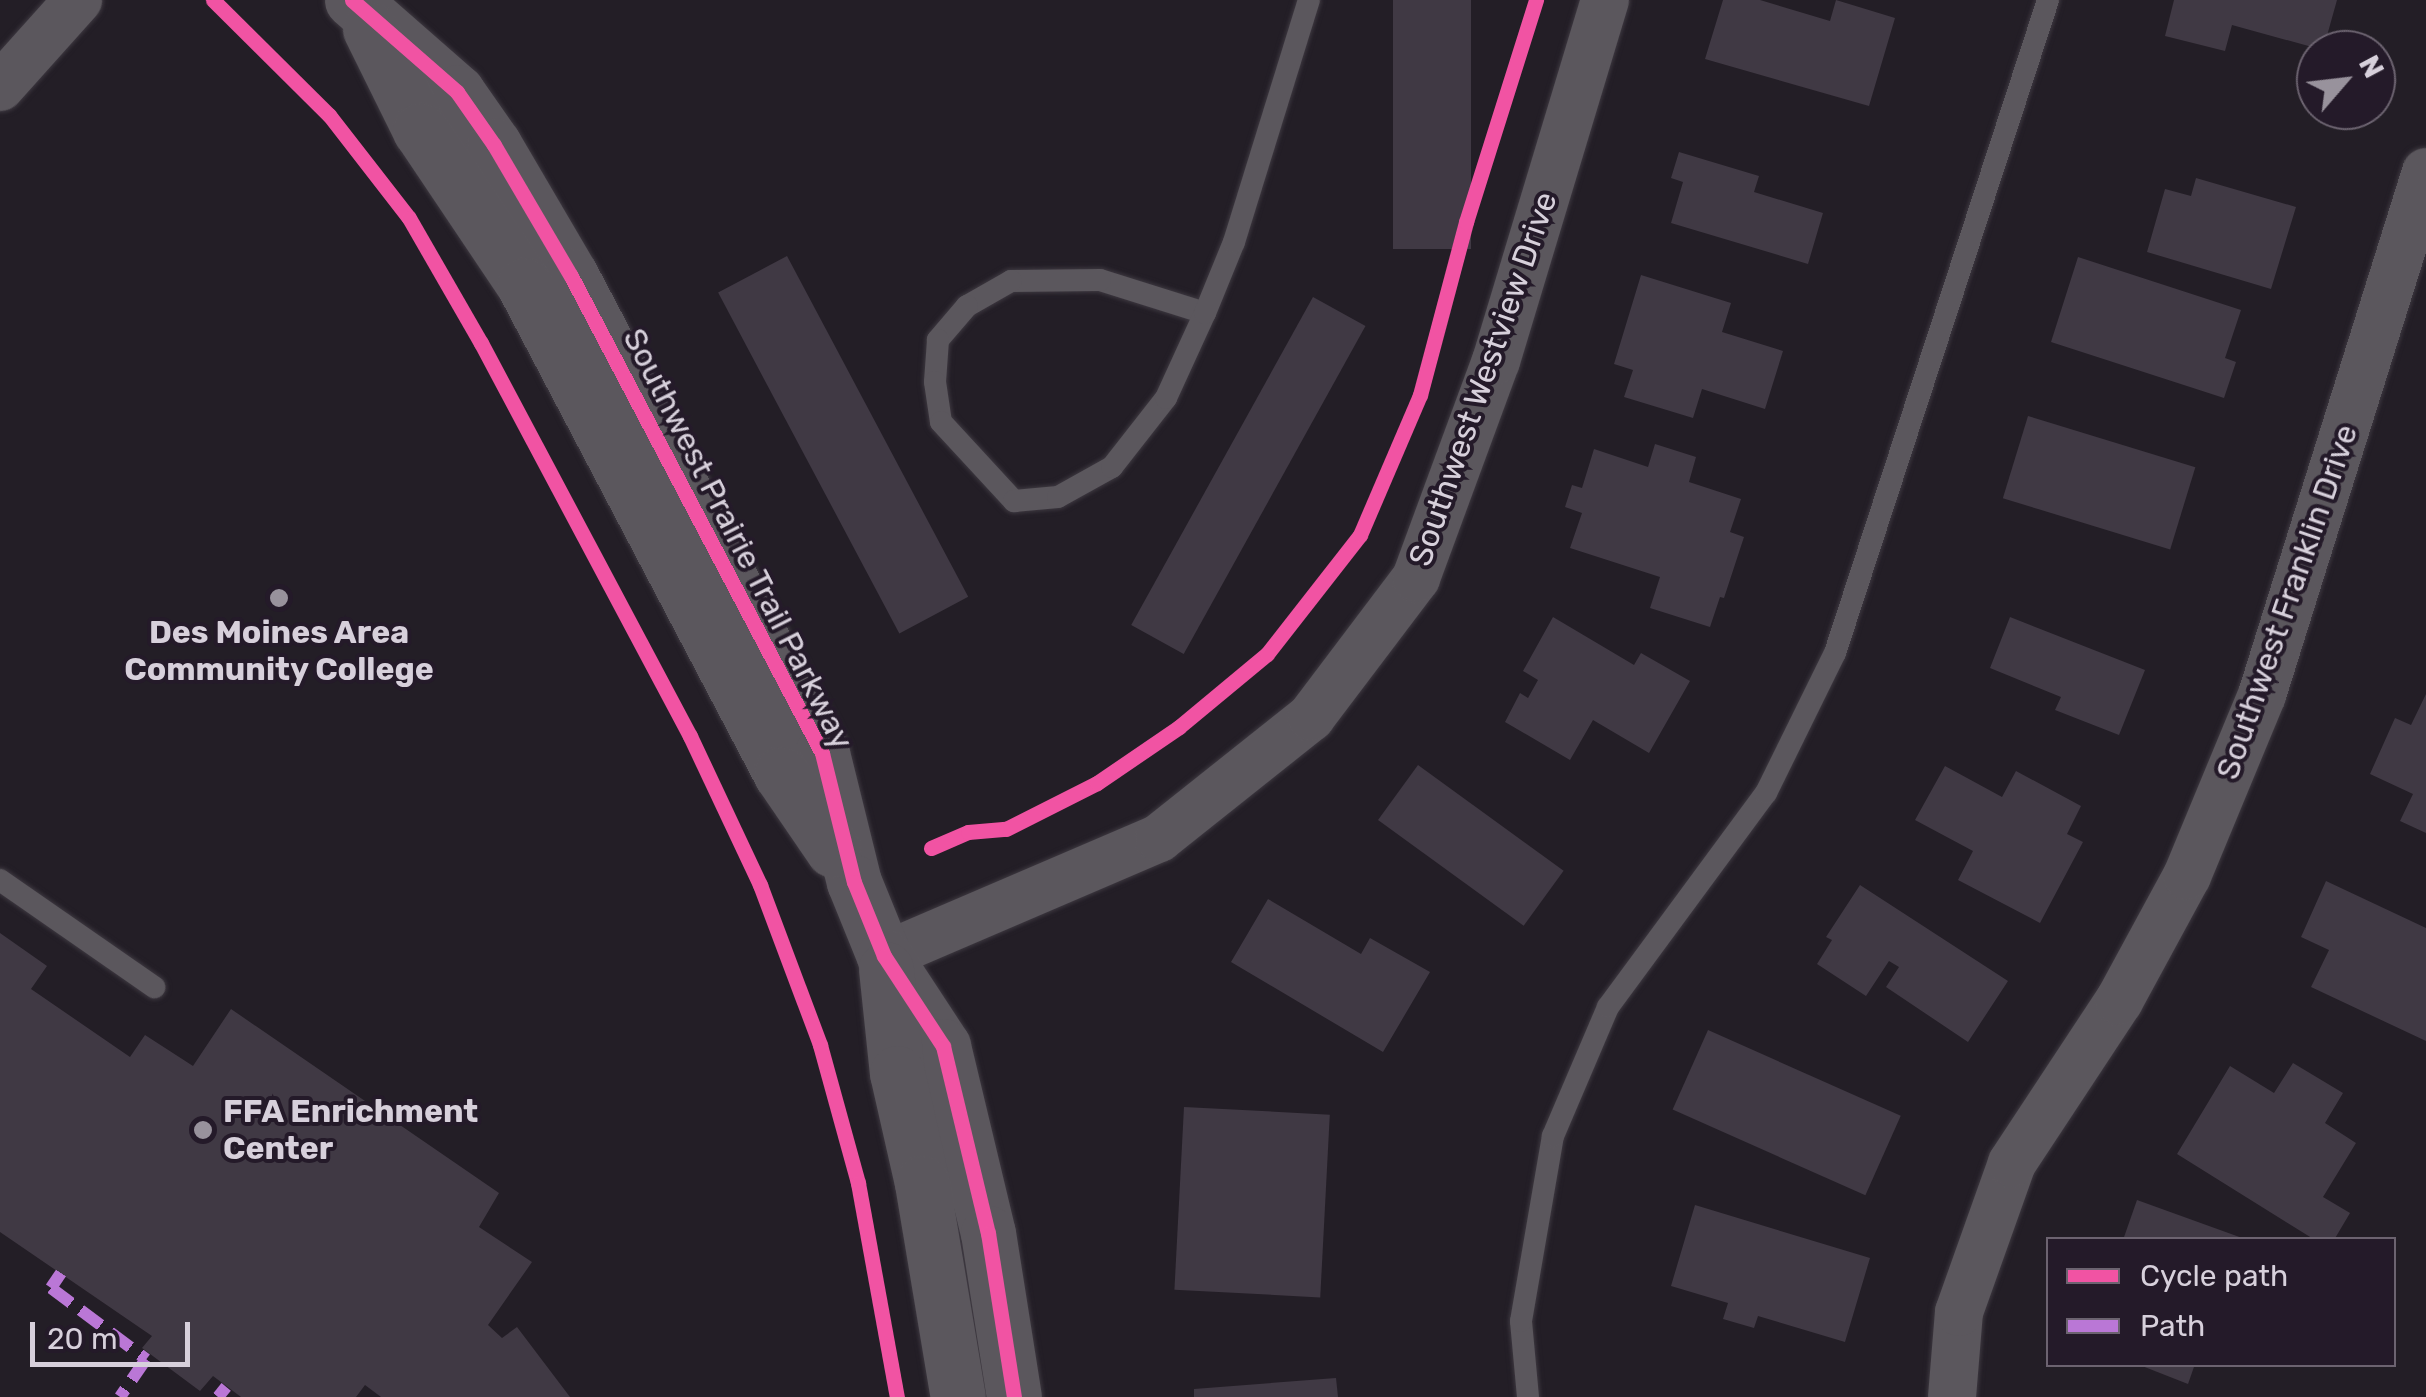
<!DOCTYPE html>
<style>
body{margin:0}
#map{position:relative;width:2426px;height:1397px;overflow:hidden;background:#231e26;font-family:Rubik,sans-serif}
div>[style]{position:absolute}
.building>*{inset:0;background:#403944;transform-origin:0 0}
.roads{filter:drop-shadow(0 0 2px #3d3840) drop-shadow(0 0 2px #3d3840)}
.service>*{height:22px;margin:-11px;padding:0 11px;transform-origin:11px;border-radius:11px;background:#5b575d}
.minor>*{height:48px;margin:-24px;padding:0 24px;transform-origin:24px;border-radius:24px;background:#5b575d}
.tertiary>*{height:55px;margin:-27.5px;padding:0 27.5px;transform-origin:27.5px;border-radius:27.5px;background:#5b575d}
.quiet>*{height:12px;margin-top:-6px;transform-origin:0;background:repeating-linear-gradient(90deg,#ba77d6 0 25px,transparent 0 37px)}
.cycleway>*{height:15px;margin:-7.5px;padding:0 7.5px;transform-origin:7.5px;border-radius:7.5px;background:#f153a3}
.dots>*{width:28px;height:28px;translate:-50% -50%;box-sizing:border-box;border:5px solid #241a29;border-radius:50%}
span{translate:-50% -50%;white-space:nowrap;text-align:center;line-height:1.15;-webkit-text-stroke:8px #241a29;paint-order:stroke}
.street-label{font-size:32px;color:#d7d0db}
.poi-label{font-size:32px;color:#d7d0db;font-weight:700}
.left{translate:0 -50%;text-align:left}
.legend{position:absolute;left:2046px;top:1237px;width:350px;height:130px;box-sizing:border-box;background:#241a29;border:2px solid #6c6370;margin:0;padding:12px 18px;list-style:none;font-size:30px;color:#d7d0db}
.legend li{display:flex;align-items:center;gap:20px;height:50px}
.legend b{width:50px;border:2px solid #6c6370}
.north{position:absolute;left:2296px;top:30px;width:100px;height:100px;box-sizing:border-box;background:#241a29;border:2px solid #6c6370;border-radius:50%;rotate:62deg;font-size:28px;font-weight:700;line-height:40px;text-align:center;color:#d7d0db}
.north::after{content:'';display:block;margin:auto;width:35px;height:45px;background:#98929c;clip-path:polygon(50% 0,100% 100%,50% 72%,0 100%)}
.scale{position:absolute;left:30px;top:1322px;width:160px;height:45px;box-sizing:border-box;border:5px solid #d7d0db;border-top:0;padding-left:12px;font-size:30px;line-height:35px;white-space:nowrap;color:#d7d0db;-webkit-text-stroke:8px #241a29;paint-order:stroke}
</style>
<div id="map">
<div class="building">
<div style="left:1393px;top:0;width:78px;height:249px"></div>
<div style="clip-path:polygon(1723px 0,1760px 0,1830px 21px,1836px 0,1895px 18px,1869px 106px,1705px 59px)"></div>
<div style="clip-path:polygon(2174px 0,2337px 0,2323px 50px,2232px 25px,2225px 51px,2165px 36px)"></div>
<div style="clip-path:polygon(1679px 152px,1759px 176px,1754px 192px,1823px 213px,1808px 264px,1671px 223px,1683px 182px,1671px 178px)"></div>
<div style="clip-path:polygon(2196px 178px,2296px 207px,2271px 289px,2147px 252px,2165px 189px,2191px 196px)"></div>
<div style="left:787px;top:256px;width:386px;height:78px;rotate:62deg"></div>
<div style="clip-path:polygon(2078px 257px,2241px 310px,2225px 358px,2236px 362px,2224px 398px,2051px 342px)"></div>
<div style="clip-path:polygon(1641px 275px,1731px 303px,1722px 332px,1783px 351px,1765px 409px,1702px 389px,1693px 418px,1624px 397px,1633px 370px,1614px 364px)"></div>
<div style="left:1313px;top:297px;width:60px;height:375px;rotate:29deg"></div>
<div style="left:2028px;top:416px;width:175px;height:86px;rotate:17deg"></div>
<div style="clip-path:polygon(1655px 444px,1696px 457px,1689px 482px,1741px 499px,1730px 532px,1744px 537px,1724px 598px,1720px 597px,1710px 627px,1650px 608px,1660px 577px,1570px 548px,1582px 513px,1565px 507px,1572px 485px,1582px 488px,1594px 449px,1648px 467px)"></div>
<div style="clip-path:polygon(1553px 617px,1634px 665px,1641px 653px,1690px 681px,1649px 753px,1593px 720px,1570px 760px,1505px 722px,1520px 693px,1528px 698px,1538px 680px,1523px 671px)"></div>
<div style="clip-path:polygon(2010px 617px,2145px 670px,2119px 735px,2055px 710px,2061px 697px,1990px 668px)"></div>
<div style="clip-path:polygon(2426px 694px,2426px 833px,2400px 821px,2413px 794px,2370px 774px,2395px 718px,2411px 725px)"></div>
<div style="left:1418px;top:765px;width:180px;height:68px;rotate:36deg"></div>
<div style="clip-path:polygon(1945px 766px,2002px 797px,2016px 771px,2081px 806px,2067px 834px,2083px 842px,2040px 923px,1958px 880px,1973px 851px,1915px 820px)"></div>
<div style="clip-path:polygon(2326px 881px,2426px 928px,2426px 1041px,2311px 987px,2329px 950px,2301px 937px)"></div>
<div style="clip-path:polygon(1860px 885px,2008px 981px,1968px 1042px,1886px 987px,1899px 967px,1889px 961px,1866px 996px,1817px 964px,1832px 940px,1826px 937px)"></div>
<div style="clip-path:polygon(1268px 899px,1361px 954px,1370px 938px,1430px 972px,1383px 1052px,1231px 962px)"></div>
<div style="clip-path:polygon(0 933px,47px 966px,31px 989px,130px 1057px,145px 1035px,193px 1066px,231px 1009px,499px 1193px,479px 1227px,532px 1262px,488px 1325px,502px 1338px,517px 1327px,570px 1397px,381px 1397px,365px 1385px,356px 1397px,241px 1397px,213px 1376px,200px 1391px,142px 1348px,152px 1336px,0 1232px)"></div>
<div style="left:1708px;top:1030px;width:211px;height:87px;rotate:24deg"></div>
<div style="clip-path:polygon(2293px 1063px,2343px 1093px,2325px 1123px,2356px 1143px,2323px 1197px,2350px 1213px,2334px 1240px,2315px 1240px,2177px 1154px,2230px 1066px,2274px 1093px)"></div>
<div style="left:1184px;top:1107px;width:146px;height:183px;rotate:3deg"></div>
<div style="clip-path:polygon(2137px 1200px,2245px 1239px,2245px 1240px,2123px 1240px)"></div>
<div style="clip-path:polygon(1695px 1205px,1870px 1258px,1845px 1342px,1758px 1316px,1754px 1328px,1723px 1319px,1728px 1303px,1671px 1286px)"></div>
<div style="clip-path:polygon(2137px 1364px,2195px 1364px,2188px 1384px)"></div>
<div style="clip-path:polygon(1336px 1378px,1338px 1397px,1194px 1397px,1194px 1389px)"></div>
</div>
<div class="roads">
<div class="service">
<div style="left:1205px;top:313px;width:110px;rotate:-162.6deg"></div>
<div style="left:1100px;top:280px;width:89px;rotate:179.4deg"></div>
<div style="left:1011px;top:281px;width:51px;rotate:150.4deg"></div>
<div style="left:967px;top:306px;width:45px;rotate:130.5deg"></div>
<div style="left:938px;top:340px;width:42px;rotate:94.1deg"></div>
<div style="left:935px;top:382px;width:40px;rotate:81.5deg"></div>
<div style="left:941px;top:422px;width:108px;rotate:47.3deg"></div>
<div style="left:1014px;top:501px;width:44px;rotate:-5.2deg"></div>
<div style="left:1058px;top:497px;width:62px;rotate:-29.1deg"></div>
<div style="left:1112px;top:467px;width:88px;rotate:-52deg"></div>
<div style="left:1166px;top:398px;width:94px;rotate:-65.4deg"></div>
<div style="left:1205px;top:313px;width:77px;rotate:-67.8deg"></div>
<div style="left:1234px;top:242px;width:253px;rotate:-72.8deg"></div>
<div style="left:0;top:880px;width:188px;rotate:34.8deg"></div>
<div style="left:1528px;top:1397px;width:76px;rotate:-95.3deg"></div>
<div style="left:1521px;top:1321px;width:188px;rotate:-80.2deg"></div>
<div style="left:1553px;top:1136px;width:140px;rotate:-66.9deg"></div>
<div style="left:1608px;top:1007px;width:266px;rotate:-53.6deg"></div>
<div style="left:1766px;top:793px;width:156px;rotate:-63.8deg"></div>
<div style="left:1835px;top:653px;width:687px;rotate:-71.93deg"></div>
</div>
<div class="minor">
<div style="left:0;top:87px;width:117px;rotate:-48.1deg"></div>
<div style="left:884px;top:956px;width:299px;rotate:-23.2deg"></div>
<div style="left:1159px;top:838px;width:194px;rotate:-38.5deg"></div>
<div style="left:1311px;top:717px;width:174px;rotate:-52.9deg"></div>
<div style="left:1416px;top:578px;width:231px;rotate:-69.8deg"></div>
<div style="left:1496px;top:361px;width:377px;rotate:-73.2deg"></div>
<div style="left:1952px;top:1397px;width:85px;rotate:-85.3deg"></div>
<div style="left:1959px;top:1312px;width:158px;rotate:-70.4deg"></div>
<div style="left:2012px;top:1163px;width:194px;rotate:-56.6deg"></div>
<div style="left:2119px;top:1001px;width:142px;rotate:-61.5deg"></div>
<div style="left:2187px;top:876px;width:196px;rotate:-67.5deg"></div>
<div style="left:2262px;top:695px;width:548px;rotate:-72.59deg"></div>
</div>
<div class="tertiary">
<div style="left:352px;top:0;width:140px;rotate:41.2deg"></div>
<div style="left:457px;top:92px;width:65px;rotate:55.1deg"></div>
<div style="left:494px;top:145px;width:152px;rotate:59.6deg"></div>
<div style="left:571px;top:276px;width:539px;rotate:62.25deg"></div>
<div style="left:822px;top:753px;width:133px;rotate:76.1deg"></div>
<div style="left:854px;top:882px;width:80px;rotate:67.9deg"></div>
<div style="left:884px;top:956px;width:108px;rotate:56.8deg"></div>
<div style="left:943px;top:1046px;width:192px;rotate:76.5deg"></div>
<div style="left:988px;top:1233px;width:166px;rotate:81deg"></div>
<div style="left:370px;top:29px;width:113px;rotate:63.7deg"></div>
<div style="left:420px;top:130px;width:187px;rotate:56.1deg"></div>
<div style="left:524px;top:285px;width:552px;rotate:62.28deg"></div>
<div style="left:781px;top:774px;width:92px;rotate:55.6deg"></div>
<div style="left:886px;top:969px;width:105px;rotate:84deg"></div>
<div style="left:897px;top:1073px;width:113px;rotate:77.2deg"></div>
<div style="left:922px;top:1183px;width:217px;rotate:80.5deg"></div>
</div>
</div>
<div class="quiet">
<div style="left:61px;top:1273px;width:18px;rotate:124deg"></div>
<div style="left:51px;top:1288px;width:119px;rotate:36.8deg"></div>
<div style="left:146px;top:1359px;width:46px;rotate:124.4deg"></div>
<div style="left:218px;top:1397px;width:13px;rotate:-51deg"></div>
</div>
<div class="cycleway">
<div style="left:213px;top:0;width:163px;rotate:44.8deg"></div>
<div style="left:329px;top:115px;width:130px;rotate:52.2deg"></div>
<div style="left:409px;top:218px;width:144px;rotate:60.1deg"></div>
<div style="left:481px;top:343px;width:445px;rotate:62deg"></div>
<div style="left:690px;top:736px;width:165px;rotate:64.8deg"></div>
<div style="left:760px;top:885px;width:171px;rotate:69.4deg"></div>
<div style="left:820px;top:1045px;width:143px;rotate:74.6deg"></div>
<div style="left:858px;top:1183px;width:218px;rotate:79.7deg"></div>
<div style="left:352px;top:0;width:140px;rotate:41.2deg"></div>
<div style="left:457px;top:92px;width:65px;rotate:55.1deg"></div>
<div style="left:494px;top:145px;width:152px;rotate:59.6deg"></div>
<div style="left:571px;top:276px;width:539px;rotate:62.25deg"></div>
<div style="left:822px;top:753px;width:133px;rotate:76.1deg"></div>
<div style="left:854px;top:882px;width:80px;rotate:67.9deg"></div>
<div style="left:884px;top:956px;width:108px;rotate:56.8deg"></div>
<div style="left:943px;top:1046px;width:192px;rotate:76.5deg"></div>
<div style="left:988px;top:1233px;width:166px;rotate:81deg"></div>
<div style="left:931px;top:848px;width:40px;rotate:-23.4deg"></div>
<div style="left:968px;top:832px;width:38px;rotate:-5deg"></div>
<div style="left:1006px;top:829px;width:102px;rotate:-26.8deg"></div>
<div style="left:1097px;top:783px;width:99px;rotate:-34.3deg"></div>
<div style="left:1179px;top:727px;width:114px;rotate:-39.7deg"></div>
<div style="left:1267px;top:654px;width:151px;rotate:-52deg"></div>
<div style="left:1360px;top:535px;width:152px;rotate:-66.8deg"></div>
<div style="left:1420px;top:395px;width:179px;rotate:-75.1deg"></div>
<div style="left:1466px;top:222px;width:233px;rotate:-72.5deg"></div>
</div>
<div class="dots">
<div style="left:279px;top:598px;background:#98929c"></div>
<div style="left:203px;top:1130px;background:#98929c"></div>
</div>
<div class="street-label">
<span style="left:1483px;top:379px;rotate:-71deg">Southwest Westview Drive</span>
<span style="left:738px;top:539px;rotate:63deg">Southwest Prairie Trail Parkway</span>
<span style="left:2287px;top:602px;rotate:-71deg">Southwest Franklin Drive</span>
</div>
<div class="poi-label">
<span style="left:279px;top:651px">Des Moines Area<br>Community College</span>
<span class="left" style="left:223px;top:1130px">FFA Enrichment<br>Center</span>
</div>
<ul class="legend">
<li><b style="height:12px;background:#f153a3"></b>Cycle path</li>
<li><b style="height:12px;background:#ba77d6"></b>Path</li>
</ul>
<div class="north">N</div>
<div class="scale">20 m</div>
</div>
